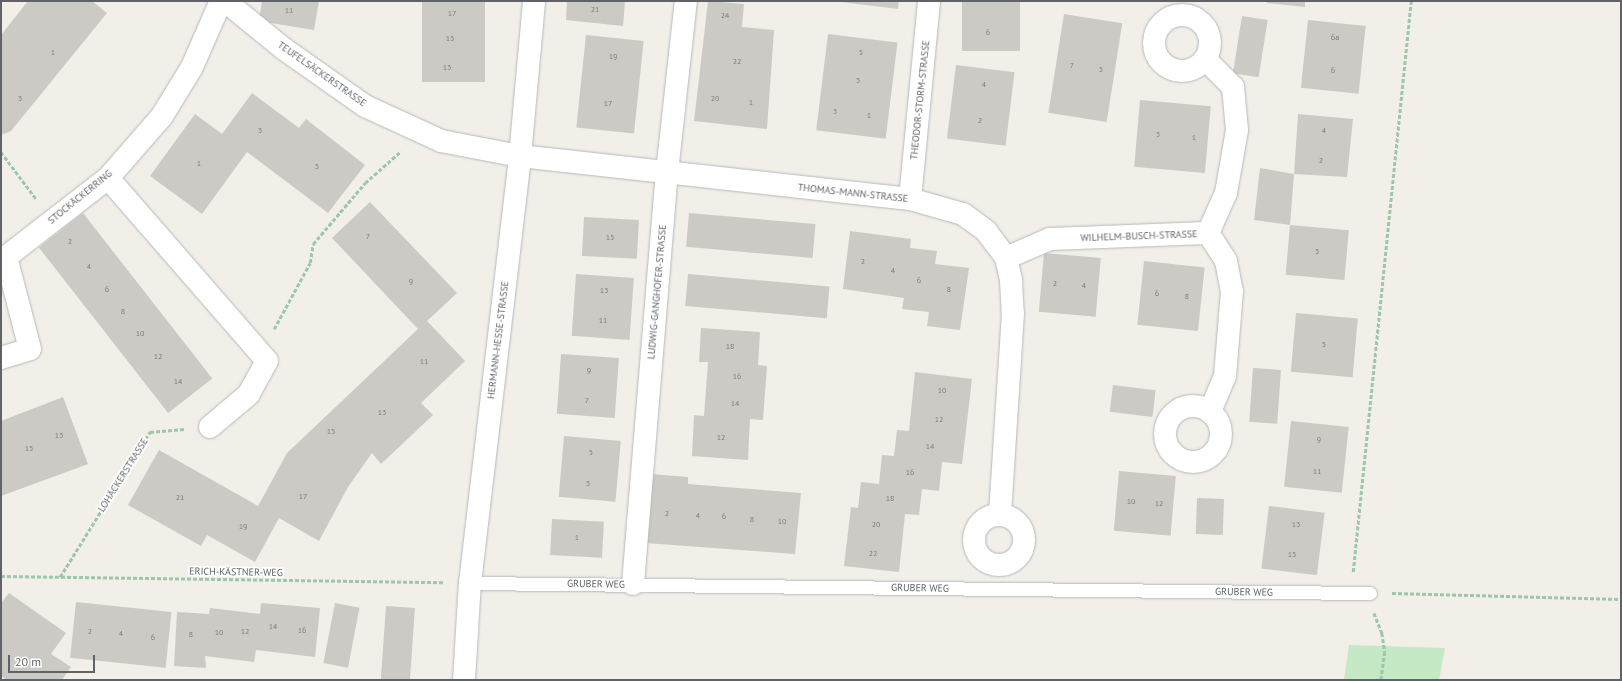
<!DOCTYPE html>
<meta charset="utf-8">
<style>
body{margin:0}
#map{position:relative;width:1622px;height:681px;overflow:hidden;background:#f1efe8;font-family:"PT Sans",sans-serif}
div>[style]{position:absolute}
.green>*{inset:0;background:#c5e8c5}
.building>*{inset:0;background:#cccac5;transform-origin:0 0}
.path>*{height:2.5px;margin-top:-1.25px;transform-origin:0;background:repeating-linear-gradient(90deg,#9cc7a9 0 4px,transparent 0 6px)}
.roads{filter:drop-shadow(0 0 1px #b5b8bc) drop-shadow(0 0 1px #b5b8bc)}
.service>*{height:13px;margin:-6.5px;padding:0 6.5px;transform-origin:6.5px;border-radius:6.5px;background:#fff}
.minor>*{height:22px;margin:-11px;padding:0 11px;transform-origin:11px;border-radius:11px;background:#fff}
.minor>.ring{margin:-11px;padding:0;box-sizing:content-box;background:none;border:22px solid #fff;border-radius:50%}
span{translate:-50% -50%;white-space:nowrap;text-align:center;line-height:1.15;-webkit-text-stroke:3.5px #fff;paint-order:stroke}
.number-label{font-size:8px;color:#7a7d7f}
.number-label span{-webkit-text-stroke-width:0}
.street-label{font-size:10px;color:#5f6368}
.frame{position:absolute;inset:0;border:2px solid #5f6368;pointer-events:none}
.scale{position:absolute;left:8px;top:655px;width:87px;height:18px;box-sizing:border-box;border:2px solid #5f6368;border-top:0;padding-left:5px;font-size:12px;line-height:14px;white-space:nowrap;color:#5f6368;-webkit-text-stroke:3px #fff;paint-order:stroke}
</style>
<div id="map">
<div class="green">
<div style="clip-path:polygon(1349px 645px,1445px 648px,1439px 680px,1344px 680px)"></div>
</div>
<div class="building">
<div style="clip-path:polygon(28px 1px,92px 1px,107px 13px,11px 131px,1px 135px,1px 35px)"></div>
<div style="clip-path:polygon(262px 1px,319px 1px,314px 30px,259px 21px)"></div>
<div style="left:422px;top:1px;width:63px;height:81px"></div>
<div style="clip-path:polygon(567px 1px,625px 1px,623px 26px,566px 20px)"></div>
<div style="clip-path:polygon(708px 1px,744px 4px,742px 27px,774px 30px,767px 129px,694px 121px)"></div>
<div style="clip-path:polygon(833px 1px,899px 1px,898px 9px)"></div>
<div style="left:962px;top:1px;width:58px;height:50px"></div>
<div style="clip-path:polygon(1267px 1px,1305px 1px,1305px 7px,1267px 3px)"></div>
<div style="left:1064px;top:14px;width:59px;height:100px;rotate:9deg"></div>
<div style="left:1242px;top:16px;width:26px;height:58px;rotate:9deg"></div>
<div style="left:1308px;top:20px;width:58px;height:68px;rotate:6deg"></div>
<div style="left:828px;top:34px;width:70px;height:97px;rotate:7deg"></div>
<div style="left:586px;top:35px;width:58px;height:93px;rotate:6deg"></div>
<div style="left:956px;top:65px;width:59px;height:74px;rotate:7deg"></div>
<div style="clip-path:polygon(252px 93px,299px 128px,306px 119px,365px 165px,328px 213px,247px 152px,202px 214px,150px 176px,195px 114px,222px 134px)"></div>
<div style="left:1140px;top:100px;width:71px;height:67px;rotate:5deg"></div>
<div style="clip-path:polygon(1298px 114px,1353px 119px,1347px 177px,1294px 174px,1290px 225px,1254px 220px,1260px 168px,1294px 174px)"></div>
<div style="clip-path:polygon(370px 202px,457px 293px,427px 321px,465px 361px,421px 403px,433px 415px,381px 464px,372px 453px,348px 487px,319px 541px,279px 518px,255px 562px,207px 535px,201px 546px,128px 505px,159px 450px,258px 506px,287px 453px,418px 329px,332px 238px)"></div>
<div style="left:83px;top:213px;width:210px;height:56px;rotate:52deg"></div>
<div style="left:689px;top:213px;width:127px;height:34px;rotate:5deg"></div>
<div style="left:584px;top:217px;width:55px;height:39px;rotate:3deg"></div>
<div style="left:1290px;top:225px;width:59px;height:50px;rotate:5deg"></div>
<div style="clip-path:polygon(850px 231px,911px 239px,910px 248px,937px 251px,935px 264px,969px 268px,960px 330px,927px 326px,929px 312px,902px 309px,904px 298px,843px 289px)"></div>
<div style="left:1044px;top:253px;width:57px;height:59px;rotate:5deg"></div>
<div style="left:1144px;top:261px;width:61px;height:64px;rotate:6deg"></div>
<div style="left:576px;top:274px;width:58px;height:62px;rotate:4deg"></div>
<div style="left:688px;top:274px;width:142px;height:32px;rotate:5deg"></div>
<div style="left:1296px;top:313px;width:62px;height:59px;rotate:5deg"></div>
<div style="clip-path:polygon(701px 328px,760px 332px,758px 365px,767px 366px,763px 420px,750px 419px,748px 460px,692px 456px,694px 415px,704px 416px,708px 362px,699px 362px)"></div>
<div style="left:561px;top:354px;width:58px;height:60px;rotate:4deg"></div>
<div style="left:1253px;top:368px;width:28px;height:54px;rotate:4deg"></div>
<div style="clip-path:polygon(915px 372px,972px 379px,962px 464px,942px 462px,939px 491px,922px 489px,919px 515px,905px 514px,899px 572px,844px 566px,851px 507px,858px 508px,861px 482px,879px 484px,882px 455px,894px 456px,897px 430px,909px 431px)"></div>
<div style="left:1113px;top:385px;width:43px;height:27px;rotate:7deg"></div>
<div style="clip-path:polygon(63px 397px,88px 464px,1px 496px,1px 421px)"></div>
<div style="left:1291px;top:421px;width:58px;height:66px;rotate:6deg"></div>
<div style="left:564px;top:436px;width:57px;height:61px;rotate:5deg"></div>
<div style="left:1119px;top:471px;width:57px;height:60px;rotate:5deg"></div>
<div style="clip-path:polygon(650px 474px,688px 477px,688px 484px,801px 493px,795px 554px,646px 543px)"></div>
<div style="left:1197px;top:498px;width:27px;height:36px;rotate:2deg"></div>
<div style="left:1269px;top:506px;width:56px;height:63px;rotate:7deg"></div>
<div style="left:552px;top:519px;width:52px;height:36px;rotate:3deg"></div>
<div style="clip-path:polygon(9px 593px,66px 633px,51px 654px,71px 667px,62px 680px,7px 680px,1px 676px,1px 603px)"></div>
<div style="left:76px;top:602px;width:96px;height:56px;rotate:6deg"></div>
<div style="clip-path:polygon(261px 603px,320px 608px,315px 657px,256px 650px,254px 662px,205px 656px,206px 668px,174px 666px,177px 612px,209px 614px,210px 608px,260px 614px)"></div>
<div style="left:335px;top:603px;width:25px;height:61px;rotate:11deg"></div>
<div style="left:386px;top:606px;width:29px;height:74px;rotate:4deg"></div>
</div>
<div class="path">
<div style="left:1px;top:152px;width:60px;rotate:53.1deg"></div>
<div style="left:274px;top:329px;width:75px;rotate:-61.4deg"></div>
<div style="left:310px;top:263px;width:19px;rotate:-81deg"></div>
<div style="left:313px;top:244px;width:80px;rotate:-49.6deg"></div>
<div style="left:365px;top:183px;width:48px;rotate:-41.6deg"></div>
<div style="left:1353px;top:572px;width:574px;rotate:-84.2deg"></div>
<div style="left:1px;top:576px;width:442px;rotate:0.8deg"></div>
<div style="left:60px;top:577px;width:171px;rotate:-58.2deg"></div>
<div style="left:150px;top:432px;width:34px;rotate:-5deg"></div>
<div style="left:1392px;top:593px;width:229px;rotate:1.5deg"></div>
<div style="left:1374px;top:613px;width:22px;rotate:68deg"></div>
<div style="left:1382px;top:633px;width:19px;rotate:81deg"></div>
<div style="left:1385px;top:652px;width:28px;rotate:98deg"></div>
</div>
<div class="roads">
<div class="service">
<div style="left:470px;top:583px;width:900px;rotate:0.64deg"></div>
</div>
<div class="minor">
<div style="left:225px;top:1px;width:76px;rotate:39.1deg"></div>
<div style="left:284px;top:49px;width:99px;rotate:35.1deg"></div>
<div style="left:365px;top:106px;width:84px;rotate:24.7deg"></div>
<div style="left:441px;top:141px;width:80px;rotate:10.8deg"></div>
<div style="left:520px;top:156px;width:392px;rotate:6.3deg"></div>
<div style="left:910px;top:199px;width:55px;rotate:15.8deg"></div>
<div style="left:963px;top:214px;width:29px;rotate:36deg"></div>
<div style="left:986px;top:231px;width:34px;rotate:53deg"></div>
<div style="left:1006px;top:258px;width:23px;rotate:77deg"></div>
<div style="left:1011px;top:280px;width:33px;rotate:87deg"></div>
<div style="left:1013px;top:313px;width:201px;rotate:93.7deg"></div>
<div class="ring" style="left:1154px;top:15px;width:34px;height:34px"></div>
<div style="left:1205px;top:59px;width:40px;rotate:45deg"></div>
<div style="left:1233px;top:87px;width:43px;rotate:84.7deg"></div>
<div style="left:1237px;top:130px;width:64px;rotate:99.9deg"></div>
<div style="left:1226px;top:193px;width:44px;rotate:114.2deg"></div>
<div style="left:108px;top:178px;width:242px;rotate:49deg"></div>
<div style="left:267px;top:361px;width:38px;rotate:119deg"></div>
<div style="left:249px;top:394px;width:51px;rotate:139.8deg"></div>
<div style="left:910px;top:199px;width:199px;rotate:-84.5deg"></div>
<div style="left:1208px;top:233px;width:33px;rotate:57deg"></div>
<div style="left:1226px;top:261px;width:31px;rotate:79deg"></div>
<div style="left:1232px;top:291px;width:85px;rotate:94.7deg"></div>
<div style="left:1225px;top:376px;width:39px;rotate:113deg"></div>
<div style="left:1006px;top:258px;width:48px;rotate:-23.4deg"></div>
<div style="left:1050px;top:239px;width:158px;rotate:-2.2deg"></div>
<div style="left:1px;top:358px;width:30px;rotate:-17deg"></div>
<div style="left:30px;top:349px;width:95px;rotate:-104.6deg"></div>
<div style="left:6px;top:257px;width:129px;rotate:-37.8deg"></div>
<div style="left:108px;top:178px;width:82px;rotate:-48.9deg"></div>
<div style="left:162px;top:116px;width:57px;rotate:-58.5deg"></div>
<div style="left:192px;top:67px;width:72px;rotate:-66.3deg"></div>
<div class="ring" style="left:1165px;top:406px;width:34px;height:34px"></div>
<div class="ring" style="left:974px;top:515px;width:28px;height:28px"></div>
<div style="left:633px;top:584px;width:413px;rotate:-85.3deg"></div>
<div style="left:667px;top:172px;width:172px;rotate:-83.7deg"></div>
<div style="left:464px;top:680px;width:97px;rotate:-86.5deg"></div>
<div style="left:470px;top:583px;width:430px;rotate:-83.3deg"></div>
<div style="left:520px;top:156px;width:156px;rotate:-84.8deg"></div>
</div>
</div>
<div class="number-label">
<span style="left:595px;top:10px">21</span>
<span style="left:289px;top:11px">11</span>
<span style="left:452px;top:14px">17</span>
<span style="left:725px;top:16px">24</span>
<span style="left:988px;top:33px">6</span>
<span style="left:1335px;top:38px">6a</span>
<span style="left:450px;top:39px">15</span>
<span style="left:53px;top:53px">1</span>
<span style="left:861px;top:53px">5</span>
<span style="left:613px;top:57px">19</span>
<span style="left:737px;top:62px">22</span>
<span style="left:1072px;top:66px">7</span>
<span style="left:447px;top:68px">13</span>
<span style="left:1101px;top:70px">5</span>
<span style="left:1333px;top:71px">6</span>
<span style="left:858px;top:81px">3</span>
<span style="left:984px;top:85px">4</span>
<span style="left:20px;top:99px">3</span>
<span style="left:715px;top:99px">20</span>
<span style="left:751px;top:103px">1</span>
<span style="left:608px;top:104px">17</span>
<span style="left:835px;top:112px">3</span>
<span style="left:869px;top:116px">1</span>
<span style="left:980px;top:121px">2</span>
<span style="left:260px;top:131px">3</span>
<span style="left:1324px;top:131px">4</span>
<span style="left:1158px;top:135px">3</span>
<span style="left:1194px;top:138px">1</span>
<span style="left:1321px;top:161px">2</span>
<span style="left:199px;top:164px">1</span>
<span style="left:317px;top:167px">5</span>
<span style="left:368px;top:237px">7</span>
<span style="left:610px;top:238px">15</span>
<span style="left:70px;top:242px">2</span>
<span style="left:1317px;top:252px">3</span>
<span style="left:863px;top:262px">2</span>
<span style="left:89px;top:267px">4</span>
<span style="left:893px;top:271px">4</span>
<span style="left:919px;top:281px">6</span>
<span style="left:411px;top:282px">9</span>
<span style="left:1055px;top:284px">2</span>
<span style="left:1084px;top:286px">4</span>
<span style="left:107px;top:290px">6</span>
<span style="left:949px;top:290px">8</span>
<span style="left:604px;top:291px">13</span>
<span style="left:1157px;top:294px">6</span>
<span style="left:1187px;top:297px">8</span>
<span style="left:123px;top:312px">8</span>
<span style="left:603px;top:321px">11</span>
<span style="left:140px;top:334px">10</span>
<span style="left:1324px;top:345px">5</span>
<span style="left:730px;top:347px">18</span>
<span style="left:158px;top:357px">12</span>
<span style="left:424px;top:362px">11</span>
<span style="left:589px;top:371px">9</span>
<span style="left:737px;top:377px">16</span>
<span style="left:178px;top:382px">14</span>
<span style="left:942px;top:391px">10</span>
<span style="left:587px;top:401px">7</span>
<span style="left:735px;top:404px">14</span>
<span style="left:382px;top:413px">13</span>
<span style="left:939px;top:420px">12</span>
<span style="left:331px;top:432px">15</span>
<span style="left:59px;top:436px">13</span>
<span style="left:721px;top:438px">12</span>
<span style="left:1319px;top:440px">9</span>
<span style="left:930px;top:447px">14</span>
<span style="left:29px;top:449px">15</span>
<span style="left:591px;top:453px">5</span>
<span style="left:1317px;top:472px">11</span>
<span style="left:910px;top:473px">16</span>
<span style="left:588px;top:484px">3</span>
<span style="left:303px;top:497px">17</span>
<span style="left:180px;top:498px">21</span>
<span style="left:890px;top:499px">18</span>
<span style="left:1131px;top:502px">10</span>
<span style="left:1159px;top:504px">12</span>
<span style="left:667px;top:514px">2</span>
<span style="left:698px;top:516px">4</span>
<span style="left:724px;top:517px">6</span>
<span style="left:752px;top:520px">8</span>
<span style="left:782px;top:522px">10</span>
<span style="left:876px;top:525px">20</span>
<span style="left:1296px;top:525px">13</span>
<span style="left:243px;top:527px">19</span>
<span style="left:577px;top:538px">1</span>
<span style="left:873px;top:554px">22</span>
<span style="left:1292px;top:555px">15</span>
<span style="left:273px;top:627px">14</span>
<span style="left:302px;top:631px">16</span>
<span style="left:90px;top:632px">2</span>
<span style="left:245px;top:632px">12</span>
<span style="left:219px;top:633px">10</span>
<span style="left:121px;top:634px">4</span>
<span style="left:191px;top:635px">8</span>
<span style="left:153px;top:638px">6</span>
</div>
<div class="street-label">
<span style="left:322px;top:74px;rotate:35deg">TEUFELSÄCKERSTRASSE</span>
<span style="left:920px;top:100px;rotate:-84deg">THEODOR-STORM-STRASSE</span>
<span style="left:853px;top:193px;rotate:6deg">THOMAS-MANN-STRASSE</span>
<span style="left:80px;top:197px;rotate:-39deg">STOCKÄCKERRING</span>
<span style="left:1139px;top:236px;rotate:-2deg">WILHELM-BUSCH-STRASSE</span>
<span style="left:657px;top:292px;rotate:-85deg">LUDWIG-GANGHOFER-STRASSE</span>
<span style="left:498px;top:340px;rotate:-83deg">HERMANN-HESSE-STRASSE</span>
<span style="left:123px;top:475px;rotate:-58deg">LOHÄCKERSTRASSE</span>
<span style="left:236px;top:572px;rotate:1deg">ERICH-KÄSTNER-WEG</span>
<span style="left:596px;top:584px;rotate:1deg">GRUBER WEG</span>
<span style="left:920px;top:588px;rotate:1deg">GRUBER WEG</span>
<span style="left:1244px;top:592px;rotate:1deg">GRUBER WEG</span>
</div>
<div class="frame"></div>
<div class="scale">20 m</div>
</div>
